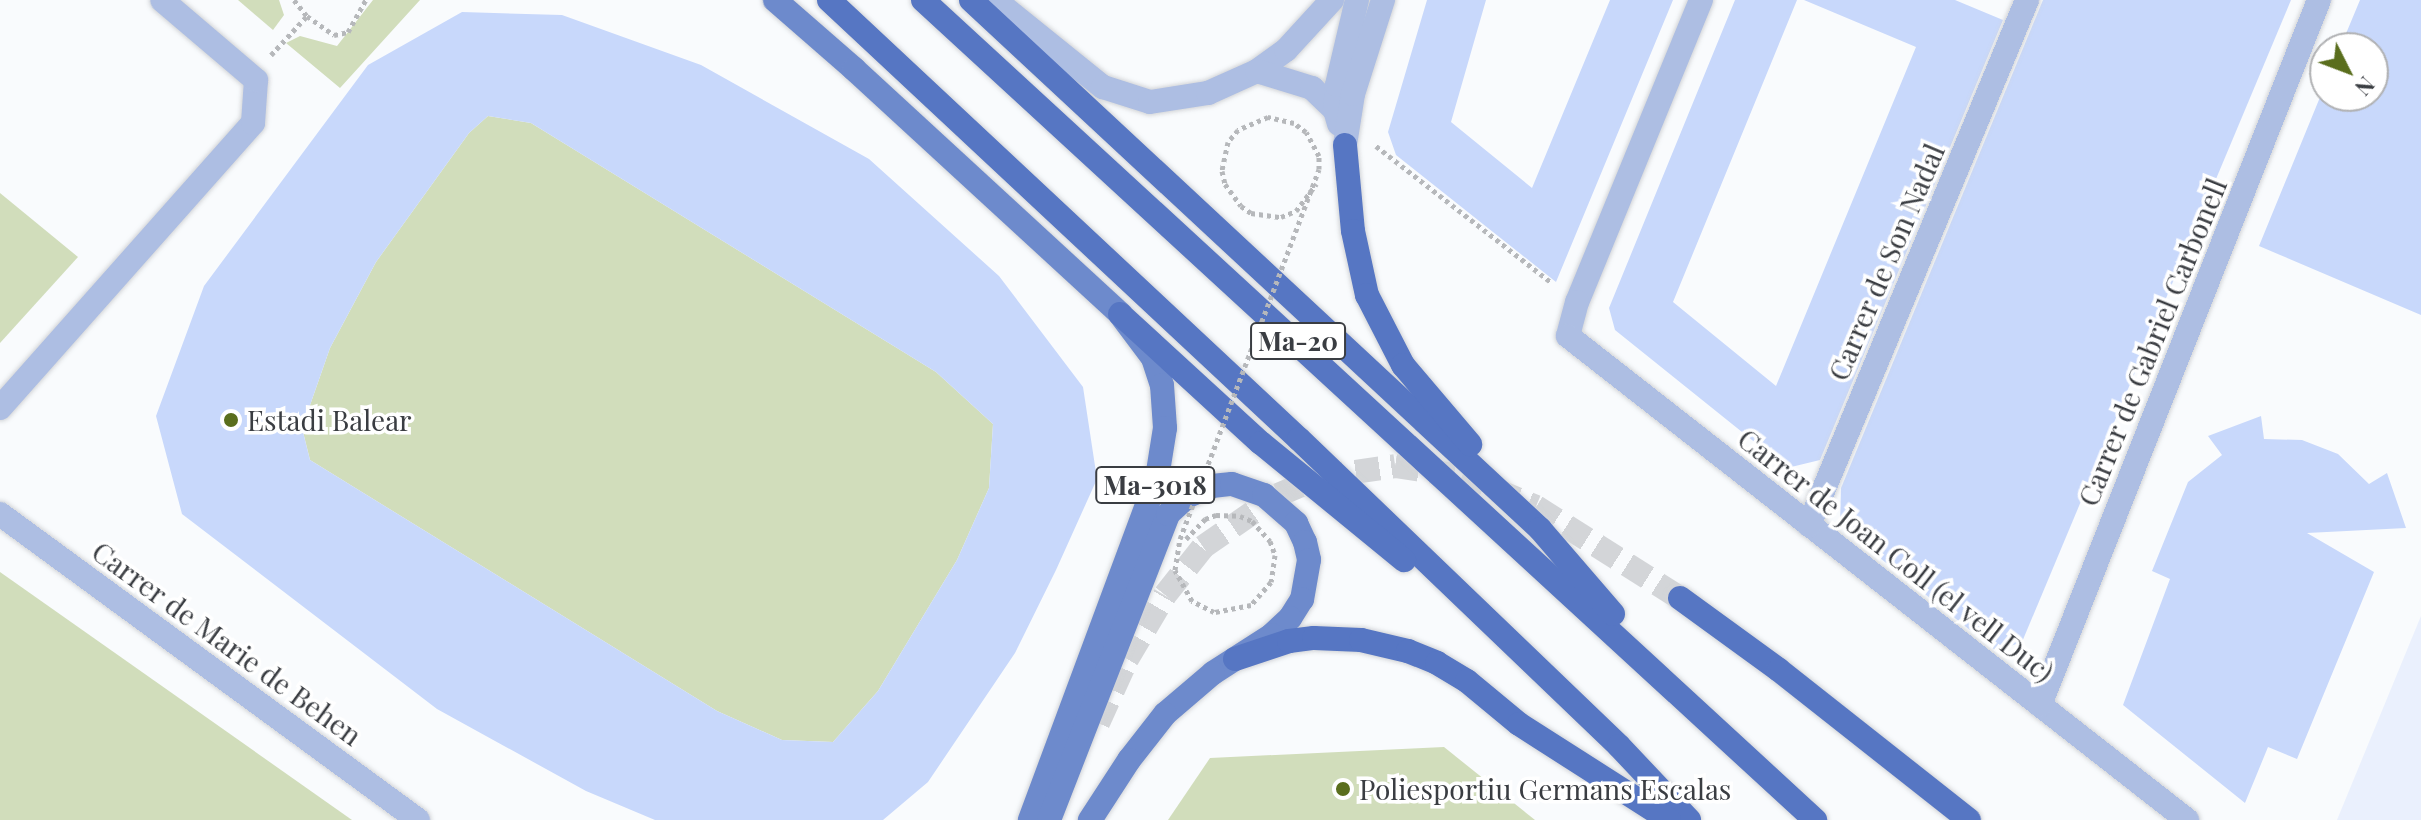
<!DOCTYPE html>
<style>
body{margin:0}
#map{position:relative;width:2421px;height:820px;overflow:hidden;background:#f9fbfd;font-family:"Playfair Display",serif}
div>[style]{position:absolute}
.built>*{inset:0;background:#eaf0fd}
.green>*{inset:0;background:#d1ddbb}
.building>*{inset:0;background:#c8d8fb}
.highway-tunnel>*{height:24px;margin-top:-12px;transform-origin:0;background:repeating-linear-gradient(90deg,#d3d5d8 0 24px,transparent 0 36px)}
.path>*{height:5px;margin-top:-2.5px;transform-origin:0;background:repeating-linear-gradient(90deg,#b6b8bb 0 4px,transparent 0 8px)}
.roads{filter:drop-shadow(0 0 2px #d3d5d8) drop-shadow(0 0 2px #d3d5d8)}
.minor>*{height:24px;margin:-12px;padding:0 12px;transform-origin:12px;border-radius:12px;background:#adbee3}
.major>*{height:24px;margin:-12px;padding:0 12px;transform-origin:12px;border-radius:12px;background:#6d8acc}
.highway>*{height:24px;margin:-12px;padding:0 12px;transform-origin:12px;border-radius:12px;background:#5676c3}
.path-bridge>*{height:5px;margin-top:-2.5px;transform-origin:0;background:repeating-linear-gradient(90deg,#b6b8bb 0 4px,transparent 0 8px)}
.dots>*{width:22px;height:22px;translate:-50% -50%;box-sizing:border-box;border:4px solid #fff;border-radius:50%}
span{translate:-50% -50%;white-space:nowrap;text-align:center;line-height:1.15;-webkit-text-stroke:7px #fff;paint-order:stroke}
.shield-label span{padding:2px 6px;background:#fff;border:2px solid;border-radius:6px;-webkit-text-stroke-width:0}
.shield-label{font-size:26px;color:#3a3d42;font-weight:700}
.street-label{font-size:28px;color:#3a3d42}
.poi-label{font-size:28px;color:#3a3d42}
.left{translate:0 -50%;text-align:left}
.north{position:absolute;left:2309px;top:32px;width:80px;height:80px;box-sizing:border-box;background:#fff;border:2px solid #b0b1b3;border-radius:50%;rotate:132deg;font-size:22px;font-weight:700;line-height:32px;text-align:center;color:#3a3d42}
.north::after{content:'';display:block;margin:auto;width:28px;height:36px;background:#5a6e1d;clip-path:polygon(50% 0,100% 100%,50% 72%,0 100%)}
</style>
<div id="map">
<div class="built">
<div style="clip-path:polygon(2421px 616px,2421px 820px,2337px 820px)"></div>
</div>
<div class="green">
<div style="clip-path:polygon(238px 0,279px 0,284px 15px,273px 30px)"></div>
<div style="clip-path:polygon(373px 0,420px 0,340px 88px,286px 43px,300px 36px,337px 46px)"></div>
<div style="clip-path:polygon(488px 116px,531px 123px,936px 372px,993px 424px,989px 488px,957px 560px,878px 691px,833px 742px,782px 740px,717px 711px,310px 460px,302px 428px,330px 348px,376px 262px,469px 133px)"></div>
<div style="clip-path:polygon(0 193px,78px 257px,0 343px)"></div>
<div style="clip-path:polygon(0 572px,352px 820px,0 820px)"></div>
<div style="clip-path:polygon(1444px 747px,1535px 820px,1168px 820px,1210px 758px)"></div>
</div>
<div class="building">
<div style="clip-path:polygon(1427px 0,1486px 0,1451px 122px,1532px 188px,1610px 0,1673px 0,1556px 282px,1396px 155px,1388px 132px)"></div>
<div style="clip-path:polygon(1735px 0,1797px 0,1673px 302px,1776px 386px,1916px 47px,1804px 0,1955px 0,2003px 20px,1820px 460px,1787px 468px,1615px 330px,1609px 308px)"></div>
<div style="clip-path:polygon(2043px 0,2291px 0,2022px 642px,1996px 651px,1840px 526px,1841px 488px)"></div>
<div style="clip-path:polygon(2360px 0,2421px 0,2421px 315px,2259px 246px,2325px 85px,2325px 96px,2373px 96px,2373px 48px,2340px 48px)"></div>
<div style="clip-path:polygon(evenodd,462px 12px,562px 15px,701px 65px,869px 159px,999px 276px,1083px 387px,1097px 479px,1056px 570px,1015px 653px,928px 782px,883px 820px,655px 820px,586px 791px,437px 709px,182px 514px,156px 416px,204px 286px,368px 65px,462px 12px,488px 116px,531px 123px,936px 372px,993px 424px,989px 488px,957px 560px,878px 691px,833px 742px,782px 740px,717px 711px,310px 460px,302px 428px,330px 348px,376px 262px,469px 133px,488px 116px)"></div>
<div style="clip-path:polygon(2261px 416px,2264px 439px,2302px 440px,2338px 454px,2369px 484px,2387px 473px,2406px 528px,2307px 533px,2374px 572px,2297px 759px,2268px 747px,2245px 803px,2123px 705px,2170px 579px,2152px 571px,2188px 482px,2222px 455px,2208px 436px)"></div>
</div>
<div class="highway-tunnel">
<div style="left:1098px;top:723px;width:70px;rotate:-65.6deg"></div>
<div style="left:1127px;top:659px;width:74px;rotate:-59.3deg"></div>
<div style="left:1165px;top:595px;width:61px;rotate:-51.6deg"></div>
<div style="left:1203px;top:547px;width:91px;rotate:-34.7deg"></div>
<div style="left:1278px;top:495px;width:46px;rotate:-23.2deg"></div>
<div style="left:1320px;top:477px;width:76px;rotate:-8.3deg"></div>
<div style="left:1395px;top:466px;width:68px;rotate:8.5deg"></div>
<div style="left:1462px;top:476px;width:80px;rotate:22.7deg"></div>
<div style="left:1536px;top:507px;width:170px;rotate:32.3deg"></div>
</div>
<div class="path">
<div style="left:294px;top:0;width:21px;rotate:51deg"></div>
<div style="left:271px;top:55px;width:53px;rotate:-47.3deg"></div>
<div style="left:307px;top:16px;width:33px;rotate:35deg"></div>
<div style="left:334px;top:35px;width:14px;rotate:-12deg"></div>
<div style="left:348px;top:32px;width:37px;rotate:-61deg"></div>
<div style="left:1376px;top:146px;width:222px;rotate:37.9deg"></div>
<div style="left:1281px;top:217px;width:16px;rotate:-22deg"></div>
<div style="left:1296px;top:211px;width:34px;rotate:-53deg"></div>
</div>
<div class="roads">
<div class="minor">
<div style="left:995px;top:0;width:139px;rotate:38.9deg"></div>
<div style="left:1103px;top:87px;width:49px;rotate:17.7deg"></div>
<div style="left:1150px;top:102px;width:59px;rotate:-8.8deg"></div>
<div style="left:1208px;top:93px;width:54px;rotate:-24.2deg"></div>
<div style="left:1257px;top:71px;width:36px;rotate:-36deg"></div>
<div style="left:1286px;top:50px;width:68px;rotate:-47.4deg"></div>
<div style="left:1701px;top:0;width:326px;rotate:112.3deg"></div>
<div style="left:1577px;top:302px;width:35px;rotate:105deg"></div>
<div style="left:1568px;top:336px;width:786px;rotate:38.02deg"></div>
<div style="left:1257px;top:71px;width:58px;rotate:17.2deg"></div>
<div style="left:1312px;top:88px;width:32px;rotate:44deg"></div>
<div style="left:1339px;top:124px;width:15px;rotate:-106deg"></div>
<div style="left:1335px;top:110px;width:25px;rotate:-85deg"></div>
<div style="left:1337px;top:85px;width:87px;rotate:-76.8deg"></div>
<div style="left:1345px;top:145px;width:52px;rotate:-81.1deg"></div>
<div style="left:1353px;top:94px;width:99px;rotate:-72.3deg"></div>
<div style="left:0;top:408px;width:381px;rotate:-48.4deg"></div>
<div style="left:253px;top:123px;width:43px;rotate:-86deg"></div>
<div style="left:256px;top:80px;width:123px;rotate:-139.6deg"></div>
<div style="left:0;top:514px;width:518px;rotate:36.21deg"></div>
<div style="left:1809px;top:525px;width:568px;rotate:-67.45deg"></div>
<div style="left:2040px;top:705px;width:758px;rotate:-68.41deg"></div>
</div>
<div class="major">
<div style="left:775px;top:0;width:105px;rotate:41.1deg"></div>
<div style="left:854px;top:69px;width:362px;rotate:42.6deg"></div>
<div style="left:1120px;top:314px;width:55px;rotate:53.1deg"></div>
<div style="left:1153px;top:358px;width:28px;rotate:72deg"></div>
<div style="left:1162px;top:385px;width:43px;rotate:86deg"></div>
<div style="left:1165px;top:428px;width:51px;rotate:99.1deg"></div>
<div style="left:1157px;top:478px;width:365px;rotate:110.4deg"></div>
<div style="left:1049px;top:820px;width:328px;rotate:-68.7deg"></div>
<div style="left:1168px;top:514px;width:27px;rotate:-42deg"></div>
<div style="left:1188px;top:496px;width:26px;rotate:-23deg"></div>
<div style="left:1212px;top:486px;width:20px;rotate:-6deg"></div>
<div style="left:1232px;top:484px;width:34px;rotate:19deg"></div>
<div style="left:1264px;top:495px;width:43px;rotate:41.2deg"></div>
<div style="left:1296px;top:523px;width:21px;rotate:65deg"></div>
<div style="left:1305px;top:542px;width:18px;rotate:77deg"></div>
<div style="left:1309px;top:560px;width:40px;rotate:100deg"></div>
<div style="left:1302px;top:599px;width:22px;rotate:122deg"></div>
<div style="left:1290px;top:618px;width:25px;rotate:137deg"></div>
<div style="left:1272px;top:635px;width:70px;rotate:147.2deg"></div>
<div style="left:1213px;top:673px;width:63px;rotate:139.5deg"></div>
<div style="left:1165px;top:714px;width:58px;rotate:128deg"></div>
<div style="left:1129px;top:760px;width:72px;rotate:123deg"></div>
</div>
<div class="highway">
<div style="left:829px;top:0;width:643px;rotate:43.05deg"></div>
<div style="left:1299px;top:439px;width:443px;rotate:43.8deg"></div>
<div style="left:1619px;top:746px;width:102px;rotate:46.6deg"></div>
<div style="left:923px;top:0;width:1212px;rotate:42.59deg"></div>
<div style="left:971px;top:0;width:777px;rotate:42.91deg"></div>
<div style="left:1540px;top:529px;width:112px;rotate:49.3deg"></div>
<div style="left:1345px;top:145px;width:86px;rotate:84.7deg"></div>
<div style="left:1353px;top:231px;width:66px;rotate:77.7deg"></div>
<div style="left:1367px;top:295px;width:79px;rotate:62.8deg"></div>
<div style="left:1403px;top:365px;width:104px;rotate:49.7deg"></div>
<div style="left:1120px;top:314px;width:191px;rotate:42.5deg"></div>
<div style="left:1261px;top:443px;width:185px;rotate:39.3deg"></div>
<div style="left:1680px;top:598px;width:122px;rotate:36deg"></div>
<div style="left:1779px;top:670px;width:242px;rotate:38.3deg"></div>
<div style="left:1235px;top:659px;width:57px;rotate:-18.4deg"></div>
<div style="left:1289px;top:641px;width:25px;rotate:-7deg"></div>
<div style="left:1314px;top:638px;width:47px;rotate:2.4deg"></div>
<div style="left:1361px;top:640px;width:48px;rotate:13.2deg"></div>
<div style="left:1408px;top:651px;width:31px;rotate:22deg"></div>
<div style="left:1437px;top:663px;width:35px;rotate:31deg"></div>
<div style="left:1467px;top:681px;width:67px;rotate:39.6deg"></div>
<div style="left:1519px;top:724px;width:178px;rotate:32.6deg"></div>
</div>
</div>
<div class="path-bridge">
<div style="left:1186px;top:539px;width:28px;rotate:-46deg"></div>
<div style="left:1205px;top:519px;width:12px;rotate:-20deg"></div>
<div style="left:1216px;top:515px;width:24px;rotate:2deg"></div>
<div style="left:1240px;top:516px;width:13px;rotate:23deg"></div>
<div style="left:1252px;top:521px;width:27px;rotate:48deg"></div>
<div style="left:1270px;top:541px;width:15px;rotate:70deg"></div>
<div style="left:1275px;top:555px;width:27px;rotate:98deg"></div>
<div style="left:1271px;top:582px;width:30px;rotate:131deg"></div>
<div style="left:1251px;top:605px;width:38px;rotate:169deg"></div>
<div style="left:1214px;top:612px;width:25px;rotate:-153deg"></div>
<div style="left:1192px;top:601px;width:35px;rotate:-119deg"></div>
<div style="left:1175px;top:570px;width:31px;rotate:-81deg"></div>
<div style="left:1180px;top:539px;width:395px;rotate:-69.4deg"></div>
<div style="left:1319px;top:169px;width:13px;rotate:-90deg"></div>
<div style="left:1319px;top:156px;width:27px;rotate:-118deg"></div>
<div style="left:1306px;top:132px;width:15px;rotate:-143deg"></div>
<div style="left:1294px;top:123px;width:27px;rotate:-167deg"></div>
<div style="left:1268px;top:117px;width:33px;rotate:157deg"></div>
<div style="left:1238px;top:130px;width:16px;rotate:130deg"></div>
<div style="left:1228px;top:142px;width:30px;rotate:102deg"></div>
<div style="left:1222px;top:171px;width:13px;rotate:77deg"></div>
<div style="left:1225px;top:184px;width:27px;rotate:54deg"></div>
<div style="left:1241px;top:206px;width:12px;rotate:35deg"></div>
<div style="left:1251px;top:213px;width:30px;rotate:8deg"></div>
</div>
<div class="dots">
<div style="left:231px;top:420px;background:#5a6e1d"></div>
<div style="left:1343px;top:789px;background:#5a6e1d"></div>
</div>
<div class="shield-label">
<span style="left:1298px;top:341px">Ma-20</span>
<span style="left:1155px;top:485px">Ma-3018</span>
</div>
<div class="street-label">
<span style="left:1886px;top:262px;rotate:-67deg">Carrer de Son Nadal</span>
<span style="left:2152px;top:342px;rotate:-68deg">Carrer de Gabriel Carbonell</span>
<span style="left:1896px;top:555px;rotate:38deg">Carrer de Joan Coll (el vell Duc)</span>
<span style="left:227px;top:643px;rotate:36deg">Carrer de Marie de Behen</span>
</div>
<div class="poi-label">
<span class="left" style="left:247px;top:420px">Estadi Balear</span>
<span class="left" style="left:1359px;top:789px">Poliesportiu Germans Escalas</span>
</div>
<div class="north">N</div>
</div>
